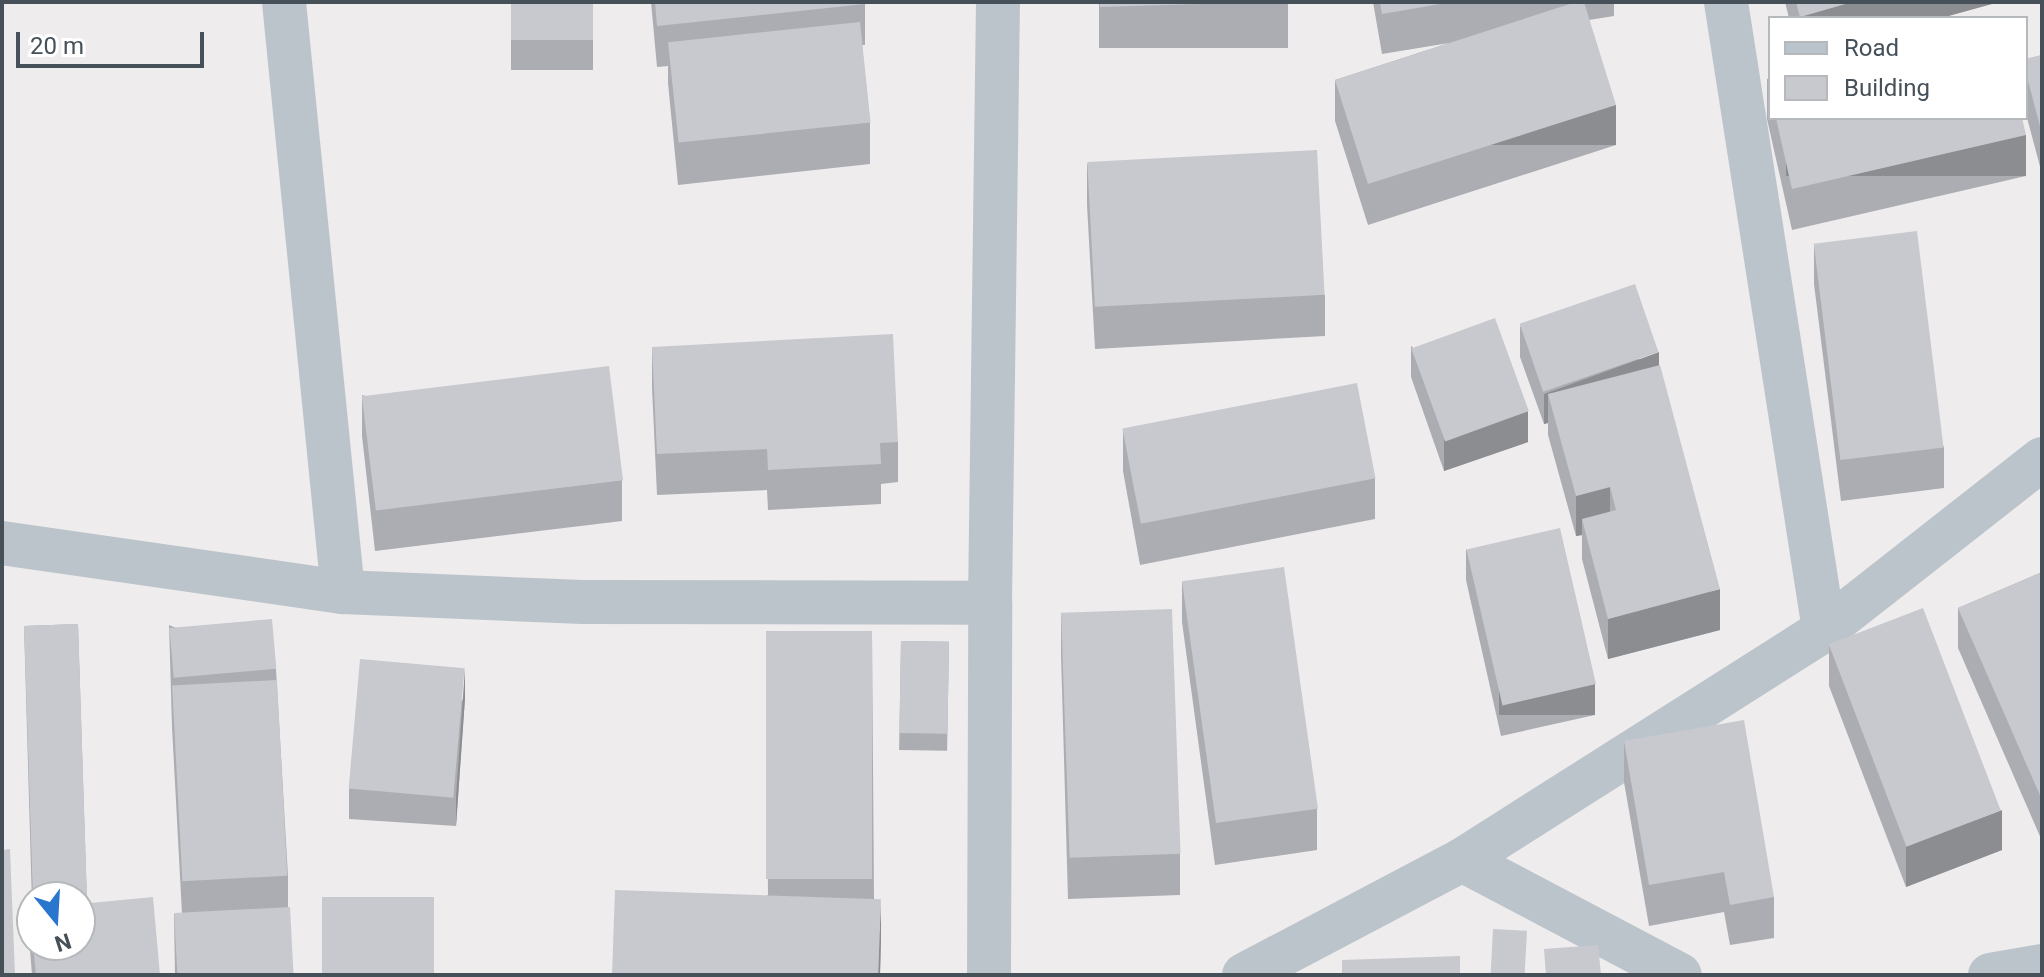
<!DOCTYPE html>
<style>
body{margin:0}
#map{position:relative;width:2044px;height:977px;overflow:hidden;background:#efeced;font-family:Roboto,sans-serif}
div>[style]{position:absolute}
.minor>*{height:44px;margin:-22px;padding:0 22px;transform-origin:22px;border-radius:22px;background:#bcc4cb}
.wall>*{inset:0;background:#abadb2;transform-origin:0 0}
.shaded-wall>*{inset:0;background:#8b8d91;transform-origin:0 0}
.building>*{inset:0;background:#c7c9cf;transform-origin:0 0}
span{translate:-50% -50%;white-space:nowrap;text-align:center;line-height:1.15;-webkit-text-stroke:6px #fff;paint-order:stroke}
.frame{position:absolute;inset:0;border:4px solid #465058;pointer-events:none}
.legend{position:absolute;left:1768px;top:16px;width:260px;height:104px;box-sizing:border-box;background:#fff;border:2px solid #b5b9bc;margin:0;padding:10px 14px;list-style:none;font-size:24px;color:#465058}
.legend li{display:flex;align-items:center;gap:16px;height:40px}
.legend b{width:40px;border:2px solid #b5b9bc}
.north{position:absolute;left:16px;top:881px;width:80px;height:80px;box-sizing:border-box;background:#fff;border:2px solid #b5b9bc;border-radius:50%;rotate:162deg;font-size:22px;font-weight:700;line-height:32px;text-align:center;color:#465058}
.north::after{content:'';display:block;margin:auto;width:28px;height:36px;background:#2876ce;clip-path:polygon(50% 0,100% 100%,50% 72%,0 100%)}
.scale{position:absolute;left:16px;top:32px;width:188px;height:36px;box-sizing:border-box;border:4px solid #465058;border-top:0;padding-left:10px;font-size:24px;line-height:28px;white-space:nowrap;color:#465058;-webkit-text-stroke:6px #fff;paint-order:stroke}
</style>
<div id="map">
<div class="minor">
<div style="left:284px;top:2px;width:593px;rotate:84.29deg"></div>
<div style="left:1726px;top:2px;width:636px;rotate:81.13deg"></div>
<div style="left:2px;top:543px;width:345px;rotate:8.2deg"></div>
<div style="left:343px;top:592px;width:240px;rotate:2.4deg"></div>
<div style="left:583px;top:602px;width:407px;rotate:0.1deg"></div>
<div style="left:1462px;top:860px;width:246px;rotate:27.8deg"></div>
<div style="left:989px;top:975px;width:372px;rotate:-89.8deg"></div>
<div style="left:990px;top:603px;width:601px;rotate:-89.24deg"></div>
<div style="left:1244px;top:975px;width:246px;rotate:-27.8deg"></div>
<div style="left:1462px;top:860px;width:429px;rotate:-32.4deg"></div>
<div style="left:1824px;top:630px;width:277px;rotate:-38.1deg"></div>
<div style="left:1990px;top:975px;width:53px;rotate:-9.8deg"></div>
</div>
<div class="wall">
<div style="left:511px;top:2px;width:82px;height:68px"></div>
<div style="clip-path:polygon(651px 2px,865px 2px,865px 45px,862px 45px,870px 123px,870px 164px,678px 185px,668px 83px,668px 66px,657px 67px)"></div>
<div style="left:1099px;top:2px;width:189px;height:46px"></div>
<div style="clip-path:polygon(1373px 2px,1614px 2px,1614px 16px,1589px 20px,1616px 145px,1368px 225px,1335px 121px,1335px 80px,1449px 43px,1382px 54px)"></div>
<div style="clip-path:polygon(1785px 2px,1999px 2px,1941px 18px,1789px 18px)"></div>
<div style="clip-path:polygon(2042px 55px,2042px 174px,2026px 114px,2026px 59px)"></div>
<div style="clip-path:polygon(1770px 78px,1770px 118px,2022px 118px,2026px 176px,1792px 230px,1767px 119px,1767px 79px)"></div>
<div style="clip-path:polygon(1087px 164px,1325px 295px,1325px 336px,1095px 349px,1087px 205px)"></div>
<div style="clip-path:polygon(1814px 244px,1944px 447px,1944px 488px,1841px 501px,1814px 284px)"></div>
<div style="clip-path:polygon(1520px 326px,1659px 365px,1720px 630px,1608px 659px,1582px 559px,1582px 535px,1576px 536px,1548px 435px,1548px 423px,1544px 424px,1520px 357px)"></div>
<div style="clip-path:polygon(1411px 346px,1528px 442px,1444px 471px,1411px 377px)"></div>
<div style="clip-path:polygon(652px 347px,898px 442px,898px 482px,881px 484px,881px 504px,768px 510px,767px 490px,657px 495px,652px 388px)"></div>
<div style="clip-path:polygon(362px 395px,622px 480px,622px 521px,375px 551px,362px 436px)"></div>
<div style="clip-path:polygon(1123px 430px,1375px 478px,1375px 519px,1140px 565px,1123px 471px)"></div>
<div style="clip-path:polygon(1466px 549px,1595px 715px,1501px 736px,1466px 580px)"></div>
<div style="clip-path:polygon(2042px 572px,2042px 841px,1958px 648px,1958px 608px)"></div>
<div style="clip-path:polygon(1182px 581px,1317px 809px,1317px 850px,1215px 865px,1182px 622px)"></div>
<div style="clip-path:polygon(1061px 613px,1180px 854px,1180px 895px,1068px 899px,1061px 654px)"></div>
<div style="clip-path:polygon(78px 624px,87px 903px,160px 975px,32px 975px,30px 949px,30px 909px,32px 908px,32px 945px,80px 945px,80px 897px,32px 897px,32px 904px,24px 626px)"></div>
<div style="clip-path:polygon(169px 625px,276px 669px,288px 876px,288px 907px,293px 975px,175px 975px,174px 914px,182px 914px,172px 727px)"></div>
<div style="clip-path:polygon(766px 631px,872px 631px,874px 898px,881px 939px,880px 975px,612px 975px,768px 895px)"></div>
<div style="left:901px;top:641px;width:48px;height:109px;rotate:1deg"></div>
<div style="clip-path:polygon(1829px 645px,2002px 850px,1906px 887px,1829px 686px)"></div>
<div style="clip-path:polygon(465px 698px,456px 826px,349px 819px,349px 789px)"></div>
<div style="clip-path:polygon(1624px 741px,1774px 897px,1774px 938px,1730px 945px,1724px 912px,1649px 926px,1624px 782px)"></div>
</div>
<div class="shaded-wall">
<div style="clip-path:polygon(1852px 2px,1999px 2px,1941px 18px,1800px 18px,1800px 17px)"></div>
<div style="left:1616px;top:105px;width:40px;height:260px;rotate:90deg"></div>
<div style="left:2026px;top:135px;width:41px;height:240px;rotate:90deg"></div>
<div style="clip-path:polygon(1659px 352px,1659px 383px,1548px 394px,1548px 423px,1544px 424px,1544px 394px)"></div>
<div style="clip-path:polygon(1528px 411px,1528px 442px,1444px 471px,1444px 440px)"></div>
<div style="clip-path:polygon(1610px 487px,1610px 527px,1582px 519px,1582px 535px,1576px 536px,1576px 496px)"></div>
<div style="clip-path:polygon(1720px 589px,1720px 630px,1608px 659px,1608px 619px)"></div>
<div style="clip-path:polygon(465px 668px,465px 698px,456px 826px,456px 796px)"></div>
<div style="left:1595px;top:684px;width:31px;height:96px;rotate:90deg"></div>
<div style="clip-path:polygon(2002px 810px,2002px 850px,1906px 887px,1906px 846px)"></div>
<div style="clip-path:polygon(881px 898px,881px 939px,880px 975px,878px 975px)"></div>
</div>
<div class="building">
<div style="left:511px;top:2px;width:82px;height:38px"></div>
<div style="clip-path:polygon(655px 2px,865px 2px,865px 4px,657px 26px)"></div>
<div style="clip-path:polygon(1100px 2px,1266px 2px,1100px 7px)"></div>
<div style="clip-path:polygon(1380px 2px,1452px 2px,1382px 14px)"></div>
<div style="clip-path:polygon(1576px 2px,1584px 2px,1616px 105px,1368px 184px,1335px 80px)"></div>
<div style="clip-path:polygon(1796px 2px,1852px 2px,1800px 17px)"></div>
<div style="left:860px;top:22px;width:101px;height:193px;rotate:84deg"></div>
<div style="clip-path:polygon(2042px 55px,2042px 134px,2026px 73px,2026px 59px)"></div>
<div style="clip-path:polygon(1776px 118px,2022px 118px,2026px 135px,1792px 189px)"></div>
<div style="left:1317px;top:150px;width:145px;height:230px;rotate:87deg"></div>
<div style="left:1917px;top:231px;width:218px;height:104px;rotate:83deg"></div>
<div style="left:1635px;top:284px;width:72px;height:122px;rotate:71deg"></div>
<div style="left:1495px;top:318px;width:99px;height:89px;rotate:70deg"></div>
<div style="clip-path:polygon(893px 334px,898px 442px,880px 443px,881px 464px,768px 470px,767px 449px,657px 454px,652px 347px)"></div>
<div style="clip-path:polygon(1660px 365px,1720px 589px,1608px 619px,1582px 519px,1616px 510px,1610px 487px,1576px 496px,1548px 394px)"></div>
<div style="left:609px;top:366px;width:115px;height:249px;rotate:83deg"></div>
<div style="left:1357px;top:383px;width:97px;height:239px;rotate:79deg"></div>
<div style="left:1560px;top:528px;width:160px;height:96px;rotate:77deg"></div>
<div style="left:1284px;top:567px;width:244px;height:103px;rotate:82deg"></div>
<div style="clip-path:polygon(2042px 572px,2042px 800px,1958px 608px)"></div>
<div style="left:1923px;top:608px;width:217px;height:101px;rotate:69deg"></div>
<div style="left:1172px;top:609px;width:245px;height:111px;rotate:88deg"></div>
<div style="left:272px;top:619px;width:50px;height:103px;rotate:85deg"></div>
<div style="clip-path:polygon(78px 624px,87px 900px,80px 900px,80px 897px,33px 897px,24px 626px)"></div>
<div style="left:766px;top:631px;width:106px;height:248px"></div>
<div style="left:901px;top:641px;width:48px;height:92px;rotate:1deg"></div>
<div style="left:360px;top:659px;width:105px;height:130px;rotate:5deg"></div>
<div style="left:277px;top:680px;width:196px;height:105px;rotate:87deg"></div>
<div style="clip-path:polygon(1744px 720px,1774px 897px,1730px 905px,1724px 872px,1649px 885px,1624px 741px)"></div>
<div style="clip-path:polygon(10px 849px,15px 975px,2px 975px,2px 850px)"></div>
<div style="left:615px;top:890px;width:266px;height:85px;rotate:2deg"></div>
<div style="clip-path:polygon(153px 897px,160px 975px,36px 975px,33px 945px,80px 945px,80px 904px)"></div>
<div style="left:322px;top:897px;width:112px;height:78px"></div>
<div style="left:290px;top:907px;width:68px;height:116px;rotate:87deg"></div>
<div style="clip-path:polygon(32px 908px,32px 932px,30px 909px)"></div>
<div style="left:1493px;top:929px;width:34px;height:46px;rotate:3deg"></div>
<div style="clip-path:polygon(1598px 945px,1601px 975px,1546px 975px,1544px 949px)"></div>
<div style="clip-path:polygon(1460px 956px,1460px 975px,1342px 975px,1342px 960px)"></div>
</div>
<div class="frame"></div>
<ul class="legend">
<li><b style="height:10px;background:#bcc4cb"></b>Road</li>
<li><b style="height:22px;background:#c7c9cf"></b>Building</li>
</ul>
<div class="north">N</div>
<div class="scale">20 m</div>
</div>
